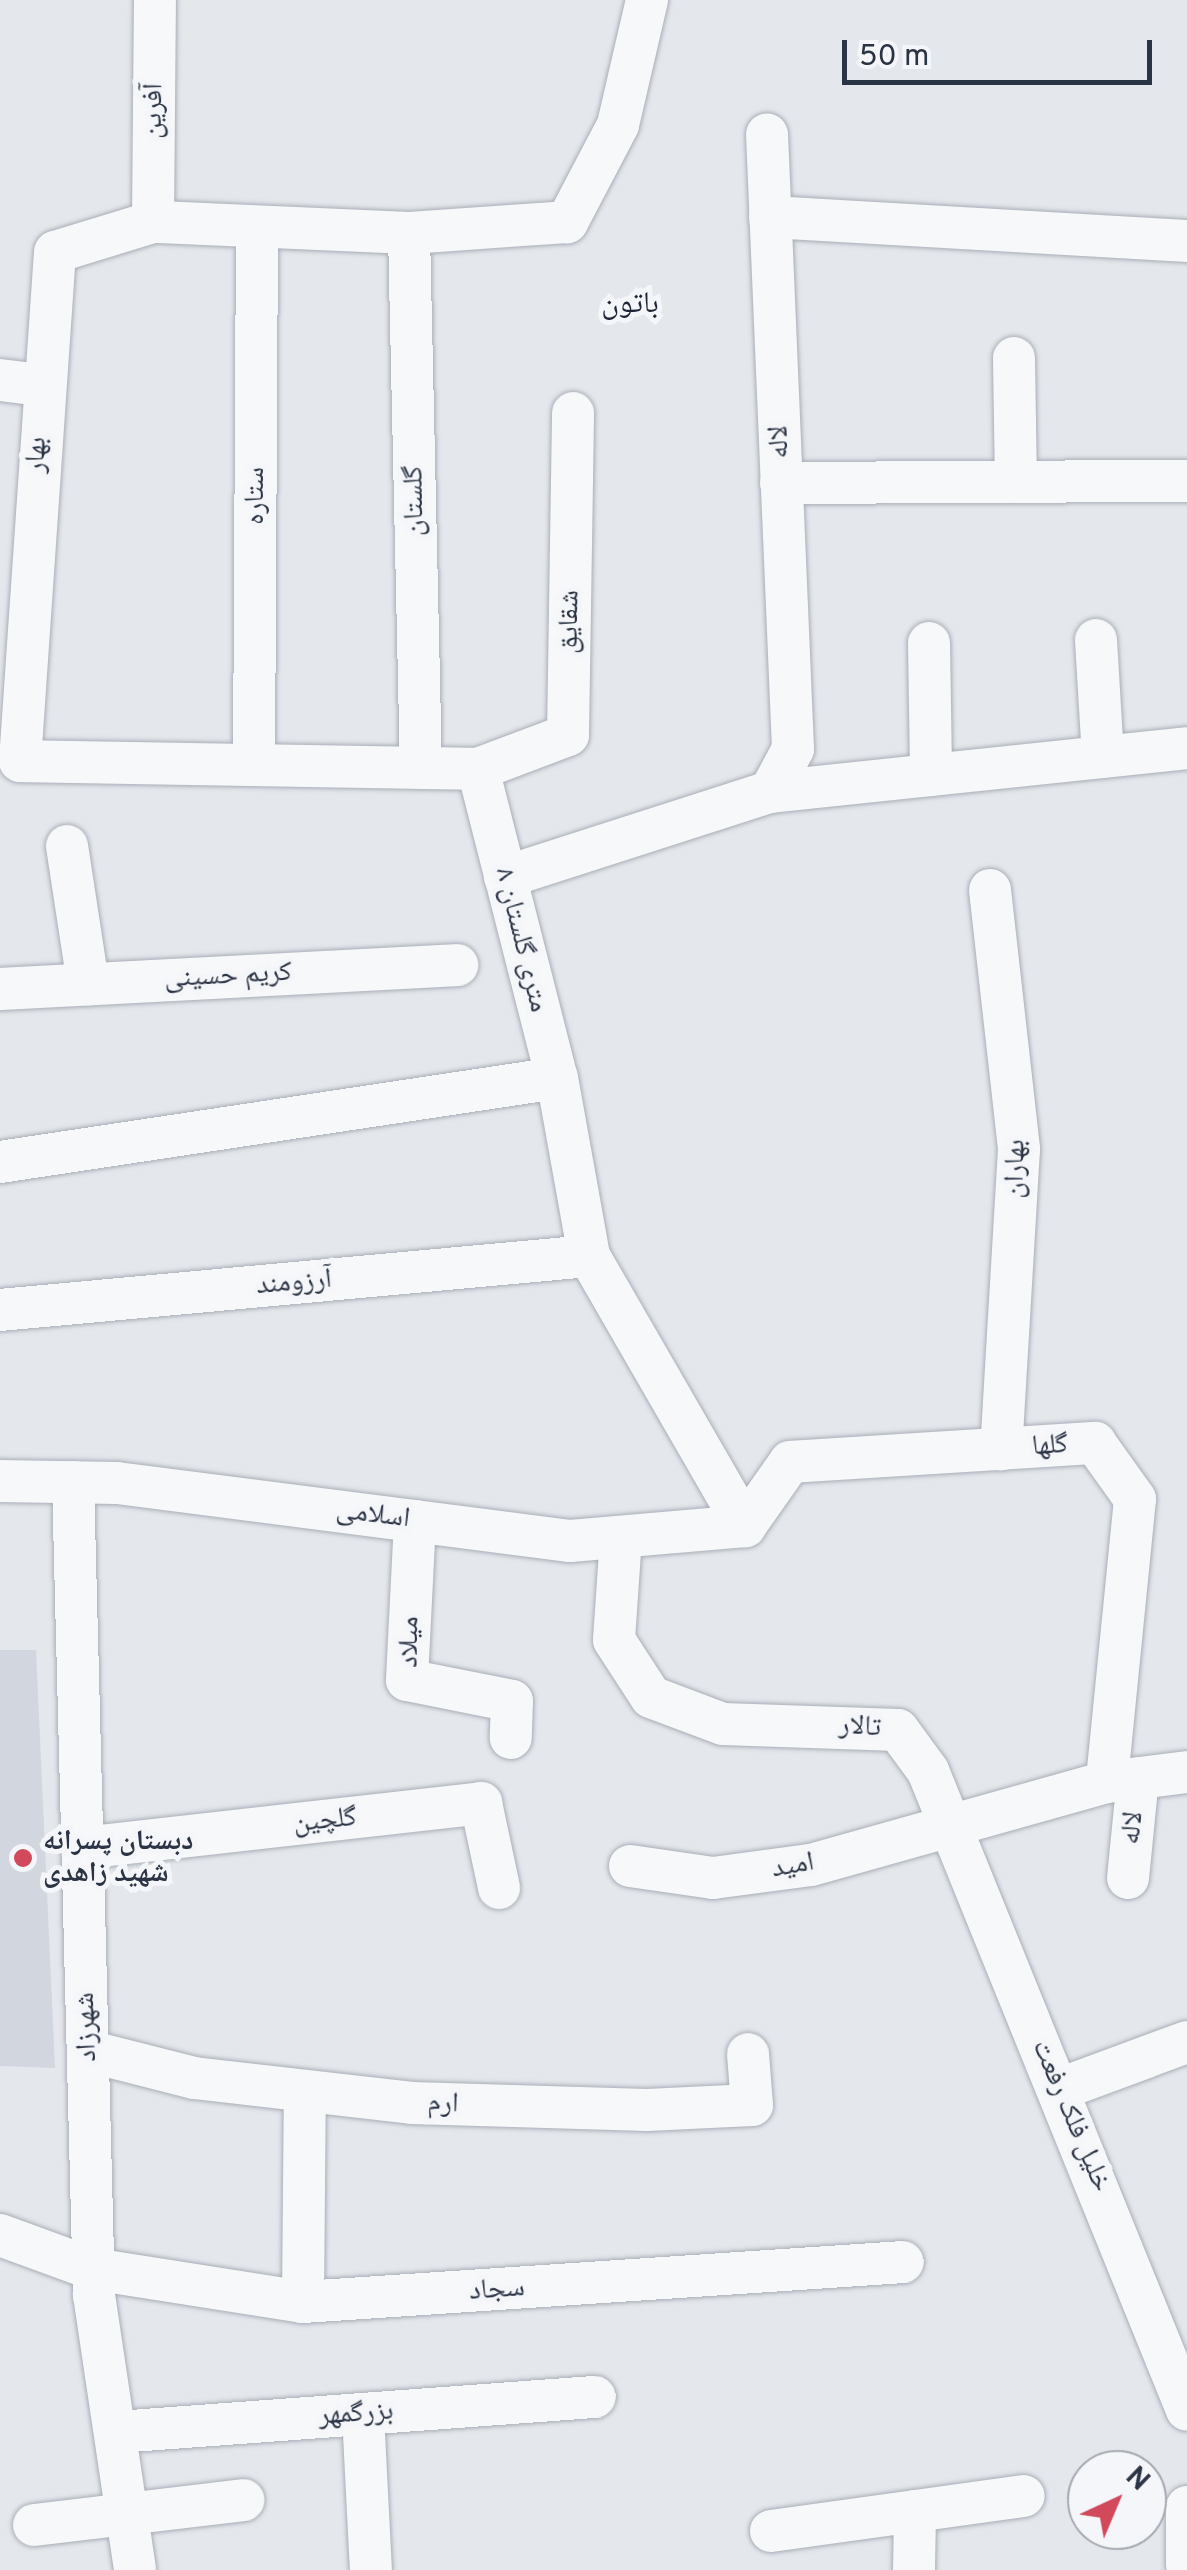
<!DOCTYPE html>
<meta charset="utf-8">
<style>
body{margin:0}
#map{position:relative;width:1187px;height:2570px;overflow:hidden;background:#e4e7ec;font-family:Overpass,"Noto Naskh Arabic",sans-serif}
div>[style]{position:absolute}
.built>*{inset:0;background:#d2d6de}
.roads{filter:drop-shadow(0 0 2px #a9aeb7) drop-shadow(0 0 2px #a9aeb7)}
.minor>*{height:42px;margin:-21px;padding:0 21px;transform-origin:21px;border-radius:21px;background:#f7f8fa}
.dots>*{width:28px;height:28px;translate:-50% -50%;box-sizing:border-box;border:5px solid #f4f6f9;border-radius:50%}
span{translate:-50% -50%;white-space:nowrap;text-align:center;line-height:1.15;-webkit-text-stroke:10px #f4f6f9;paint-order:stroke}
.street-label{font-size:28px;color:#2b3445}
.poi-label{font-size:28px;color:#2b3445;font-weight:700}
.left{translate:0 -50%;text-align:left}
.neighbourhood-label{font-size:30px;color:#1d2536}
.north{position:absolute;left:1067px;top:2450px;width:100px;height:100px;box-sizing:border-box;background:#f4f6f9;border:2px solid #a4a8b1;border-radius:50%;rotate:44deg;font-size:28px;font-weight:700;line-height:40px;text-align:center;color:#2b3445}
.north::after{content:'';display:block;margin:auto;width:35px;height:45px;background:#d1495b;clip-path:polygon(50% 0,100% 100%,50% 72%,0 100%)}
.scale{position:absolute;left:842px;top:40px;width:310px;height:45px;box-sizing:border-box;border:5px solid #2b3445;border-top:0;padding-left:12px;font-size:30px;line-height:35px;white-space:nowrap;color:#2b3445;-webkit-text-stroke:8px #f4f6f9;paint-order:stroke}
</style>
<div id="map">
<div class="built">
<div style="clip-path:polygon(0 1650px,36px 1650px,55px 2068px,0 2066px)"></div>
</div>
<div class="roads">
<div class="minor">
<div style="left:647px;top:0;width:128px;rotate:103.1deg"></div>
<div style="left:618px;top:125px;width:110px;rotate:117.7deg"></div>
<div style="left:567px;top:222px;width:158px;rotate:176deg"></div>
<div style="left:409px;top:233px;width:256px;rotate:-177.5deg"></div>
<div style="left:153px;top:222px;width:102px;rotate:163deg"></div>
<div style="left:55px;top:252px;width:510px;rotate:93.93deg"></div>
<div style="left:20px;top:761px;width:458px;rotate:1deg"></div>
<div style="left:478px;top:769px;width:319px;rotate:75.7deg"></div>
<div style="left:557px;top:1078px;width:181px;rotate:79.8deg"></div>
<div style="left:589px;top:1256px;width:312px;rotate:60deg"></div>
<div style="left:770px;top:217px;width:418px;rotate:3.3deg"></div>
<div style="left:153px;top:222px;width:222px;rotate:-89.5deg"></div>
<div style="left:409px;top:233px;width:535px;rotate:88.72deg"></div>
<div style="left:1014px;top:358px;width:124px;rotate:89.1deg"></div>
<div style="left:0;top:380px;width:40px;rotate:7.1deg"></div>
<div style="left:781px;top:483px;width:406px;rotate:-0.3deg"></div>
<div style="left:1096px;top:640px;width:117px;rotate:86.6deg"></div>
<div style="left:929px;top:643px;width:132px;rotate:89.1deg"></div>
<div style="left:254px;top:765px;width:538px;rotate:-89.68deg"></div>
<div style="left:478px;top:769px;width:96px;rotate:-20.7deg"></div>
<div style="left:568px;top:735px;width:322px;rotate:-89.1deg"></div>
<div style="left:770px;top:792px;width:419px;rotate:-6deg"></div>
<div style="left:67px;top:846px;width:140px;rotate:81.3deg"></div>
<div style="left:505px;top:877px;width:278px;rotate:-17.8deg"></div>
<div style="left:770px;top:792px;width:49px;rotate:-61.9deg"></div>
<div style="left:793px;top:749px;width:615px;rotate:-92.42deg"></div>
<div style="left:990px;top:890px;width:261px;rotate:83.6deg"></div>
<div style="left:1019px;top:1149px;width:301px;rotate:93.4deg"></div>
<div style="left:0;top:989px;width:458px;rotate:-3deg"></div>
<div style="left:0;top:1162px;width:563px;rotate:-8.58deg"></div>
<div style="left:0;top:1310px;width:591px;rotate:-5.24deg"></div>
<div style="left:0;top:1481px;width:117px;rotate:1deg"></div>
<div style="left:117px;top:1483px;width:457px;rotate:7.3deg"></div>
<div style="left:570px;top:1541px;width:176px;rotate:-4.9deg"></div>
<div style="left:73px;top:1482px;width:813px;rotate:88.52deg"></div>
<div style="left:94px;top:2295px;width:278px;rotate:81.5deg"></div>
<div style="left:415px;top:1521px;width:159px;rotate:92.9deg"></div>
<div style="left:407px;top:1680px;width:107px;rotate:11.3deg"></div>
<div style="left:512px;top:1701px;width:37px;rotate:92deg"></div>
<div style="left:745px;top:1526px;width:78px;rotate:-54.9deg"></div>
<div style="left:790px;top:1462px;width:306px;rotate:-3.6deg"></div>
<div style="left:1095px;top:1443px;width:69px;rotate:54.5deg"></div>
<div style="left:1135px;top:1499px;width:284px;rotate:95.7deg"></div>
<div style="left:621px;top:1537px;width:103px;rotate:93.9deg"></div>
<div style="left:614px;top:1640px;width:68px;rotate:57deg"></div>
<div style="left:651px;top:1697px;width:77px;rotate:20.6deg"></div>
<div style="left:723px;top:1724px;width:175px;rotate:2deg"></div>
<div style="left:898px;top:1730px;width:51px;rotate:53.8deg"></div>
<div style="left:928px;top:1771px;width:689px;rotate:67.94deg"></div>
<div style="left:82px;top:1848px;width:402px;rotate:-6.4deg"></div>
<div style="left:481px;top:1803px;width:87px;rotate:78deg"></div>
<div style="left:630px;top:1866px;width:84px;rotate:8.2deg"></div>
<div style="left:713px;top:1878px;width:99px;rotate:-7.6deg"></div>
<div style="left:811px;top:1865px;width:307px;rotate:-15.7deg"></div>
<div style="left:1107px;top:1782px;width:81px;rotate:-7.1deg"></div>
<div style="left:1128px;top:1878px;width:100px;rotate:-84.3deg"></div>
<div style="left:88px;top:2051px;width:109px;rotate:14.3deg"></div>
<div style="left:194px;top:2078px;width:219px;rotate:6.5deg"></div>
<div style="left:412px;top:2103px;width:235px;rotate:1.7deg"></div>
<div style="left:647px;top:2110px;width:105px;rotate:-2.7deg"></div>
<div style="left:752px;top:2105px;width:51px;rotate:-94.5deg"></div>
<div style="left:1060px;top:2089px;width:135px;rotate:-20.3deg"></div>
<div style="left:0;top:2235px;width:99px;rotate:20.1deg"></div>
<div style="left:93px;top:2269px;width:213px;rotate:8.9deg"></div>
<div style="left:303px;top:2302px;width:601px;rotate:-3.81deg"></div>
<div style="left:303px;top:2302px;width:211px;rotate:-89.5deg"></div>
<div style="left:363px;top:2414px;width:156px;rotate:87.1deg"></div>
<div style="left:117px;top:2432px;width:479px;rotate:-4.2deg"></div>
<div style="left:1187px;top:2507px;width:57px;rotate:90deg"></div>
<div style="left:34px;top:2525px;width:211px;rotate:-6.8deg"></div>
<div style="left:771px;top:2531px;width:255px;rotate:-7.9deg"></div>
<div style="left:914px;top:2570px;width:59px;rotate:-89deg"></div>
</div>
</div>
<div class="dots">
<div style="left:23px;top:1858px;background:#d1495b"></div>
</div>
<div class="street-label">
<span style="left:154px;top:111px;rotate:-89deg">آفرین</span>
<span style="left:780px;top:442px;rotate:-92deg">لاله</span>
<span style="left:37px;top:455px;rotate:-87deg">بهار</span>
<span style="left:256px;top:496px;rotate:-90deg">ستاره</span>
<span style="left:415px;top:501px;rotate:-91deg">گلستان</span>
<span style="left:570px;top:622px;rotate:-89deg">شقایق</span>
<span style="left:521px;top:940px;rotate:76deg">۸ متری گلستان</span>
<span style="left:228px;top:976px;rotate:-3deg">کریم حسینی</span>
<span style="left:1016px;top:1169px;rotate:-89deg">بهاران</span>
<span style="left:294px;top:1283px;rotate:-5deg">آرزومند</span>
<span style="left:1050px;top:1446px;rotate:-4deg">گلها</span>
<span style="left:373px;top:1515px;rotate:7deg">اسلامی</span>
<span style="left:410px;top:1642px;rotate:-89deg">میلاد</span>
<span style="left:860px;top:1727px;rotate:4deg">تالار</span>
<span style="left:325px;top:1821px;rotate:-6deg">گلچین</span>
<span style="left:1133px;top:1828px;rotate:-84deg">لاله</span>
<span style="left:793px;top:1866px;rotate:-10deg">امید</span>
<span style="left:87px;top:2027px;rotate:-92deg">شهرزاد</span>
<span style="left:443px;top:2104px;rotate:2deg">ارم</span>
<span style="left:1071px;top:2116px;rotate:67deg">خلیل فلک رفعت</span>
<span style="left:497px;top:2290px;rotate:-4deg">سجاد</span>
<span style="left:356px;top:2414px;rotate:-4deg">بزرگمهر</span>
</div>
<div class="poi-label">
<span class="left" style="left:43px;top:1858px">دبستان پسرانه<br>شهید زاهدی</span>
</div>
<div class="neighbourhood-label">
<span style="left:630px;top:305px">باتون</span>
</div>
<div class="north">N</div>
<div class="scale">50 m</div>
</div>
